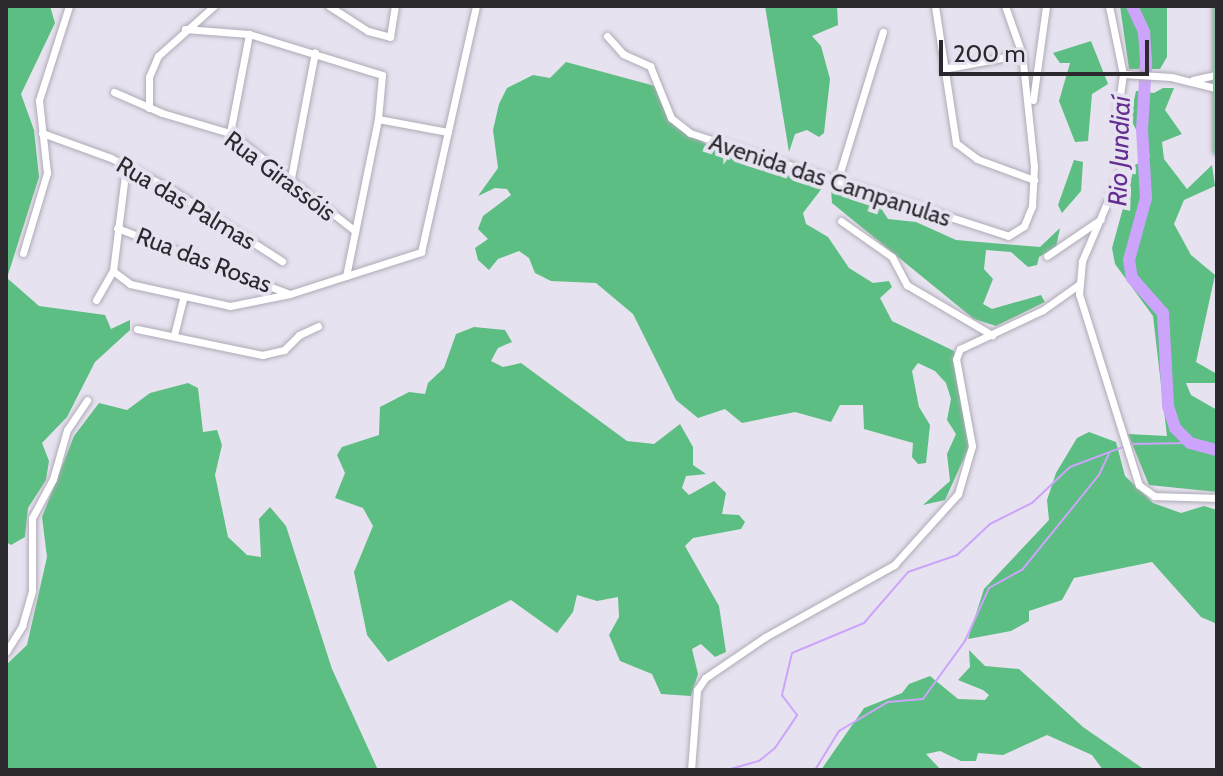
<!DOCTYPE html>
<meta charset="utf-8">
<style>
body{margin:0}
#map{position:relative;width:1223px;height:776px;overflow:hidden;background:#e7e2ef;font-family:Cabin,sans-serif}
div>[style]{position:absolute}
.forest>*{inset:0;background:#5cbe82}
.stream>*{height:2px;margin:-1px;padding:0 1px;transform-origin:1px;border-radius:1px;background:#cda4fb}
.river>*{height:12px;margin:-6px;padding:0 6px;transform-origin:6px;border-radius:6px;background:#cda4fb}
.roads{filter:drop-shadow(0 0 2px #afaab6) drop-shadow(0 0 2px #afaab6)}
.minor>*{height:7px;margin:-3.5px;padding:0 3.5px;transform-origin:3.5px;border-radius:3.5px;background:#fff}
.major>*{height:9px;margin:-4.5px;padding:0 4.5px;transform-origin:4.5px;border-radius:4.5px;background:#84c7a2}
span{translate:-50% -50%;white-space:nowrap;text-align:center;line-height:1.15;-webkit-text-stroke:8px #e7e2ef;paint-order:stroke}
.street-label{font-size:24px;color:#2b292e}
.water-label{font-size:26px;color:#642f92;font-style:italic}
.frame{position:absolute;inset:0;border:8px solid #2b292e;pointer-events:none}
.scale{position:absolute;left:939px;top:40px;width:210px;height:36px;box-sizing:border-box;border:4px solid #2b292e;border-top:0;padding-left:10px;font-size:24px;line-height:28px;white-space:nowrap;color:#2b292e;-webkit-text-stroke:6px #e7e2ef;paint-order:stroke}
</style>
<div id="map">
<div class="forest">
<div style="clip-path:polygon(6px 6px,50px 6px,55px 23px,21px 94px,34px 130px,39px 177px,7px 278px,39px 306px,105px 315px,111px 329px,130px 320px,130px 330px,95px 362px,67px 417px,42px 443px,49px 461px,46px 480px,28px 508px,25px 537px,11px 545px,6px 542px)"></div>
<div style="clip-path:polygon(765px 6px,837px 6px,838px 25px,812px 36px,821px 46px,830px 79px,824px 133px,819px 137px,807px 130px,795px 134px,789px 152px)"></div>
<div style="clip-path:polygon(1120px 6px,1167px 6px,1167px 57px,1160px 69px,1129px 69px)"></div>
<div style="clip-path:polygon(1091px 41px,1108px 84px,1092px 94px,1088px 141px,1075px 142px,1059px 101px,1070px 63px,1060px 63px,1053px 53px)"></div>
<div style="clip-path:polygon(566px 62px,655px 86px,669px 119px,707px 145px,826px 183px,803px 213px,806px 224px,828px 237px,849px 268px,873px 283px,889px 281px,892px 287px,880px 298px,892px 321px,954px 351px,969px 447px,945px 500px,923px 505px,950px 481px,947px 454px,956px 434px,947px 420px,951px 399px,946px 383px,935px 371px,918px 363px,912px 371px,919px 407px,930px 425px,926px 463px,918px 464px,912px 457px,913px 443px,864px 429px,863px 405px,840px 405px,831px 422px,795px 412px,742px 423px,725px 409px,698px 418px,676px 400px,633px 314px,596px 283px,551px 281px,535px 273px,529px 258px,519px 251px,498px 259px,489px 270px,478px 260px,475px 248px,488px 239px,478px 229px,483px 216px,511px 195px,507px 189px,495px 188px,478px 196px,498px 168px,493px 130px,499px 104px,507px 88px,533px 75px,550px 78px)"></div>
<div style="clip-path:polygon(1163px 88px,1174px 88px,1165px 110px,1182px 134px,1162px 142px,1164px 159px,1187px 189px,1212px 165px,1215px 186px,1184px 200px,1174px 224px,1191px 255px,1215px 275px,1196px 362px,1217px 374px,1217px 383px,1186px 383px,1191px 395px,1217px 410px,1217px 492px,1149px 485px,1128px 434px,1167px 436px,1153px 316px,1115px 264px,1112px 248px,1135px 165px,1150px 156px,1130px 118px,1136px 91px,1154px 93px)"></div>
<div style="clip-path:polygon(1074px 160px,1083px 162px,1081px 191px,1062px 213px,1058px 205px)"></div>
<div style="clip-path:polygon(837px 187px,855px 193px,868px 188px,888px 219px,916px 222px,956px 240px,1040px 247px,1060px 228px,1056px 247px,1039px 257px,1037px 265px,1028px 267px,1011px 252px,986px 250px,984px 269px,993px 279px,983px 304px,992px 309px,1041px 295px,1045px 302px,996px 326px,974px 319px,832px 203px,831px 189px)"></div>
<div style="clip-path:polygon(474px 327px,505px 330px,512px 342px,498px 348px,491px 361px,503px 367px,521px 363px,627px 441px,654px 444px,680px 424px,693px 447px,693px 465px,706px 474px,686px 476px,682px 488px,689px 495px,714px 481px,726px 493px,722px 514px,739px 515px,745px 522px,741px 529px,693px 538px,685px 546px,719px 606px,726px 652px,715px 657px,701px 644px,692px 649px,698px 674px,691px 696px,661px 694px,652px 674px,620px 661px,609px 635px,619px 617px,618px 597px,597px 601px,577px 595px,573px 612px,557px 633px,511px 600px,388px 662px,367px 635px,354px 572px,373px 526px,363px 508px,335px 498px,345px 473px,337px 455px,342px 447px,379px 435px,380px 407px,409px 392px,425px 394px,428px 383px,444px 368px,456px 334px)"></div>
<div style="clip-path:polygon(188px 383px,198px 388px,203px 432px,217px 430px,222px 445px,215px 475px,228px 537px,247px 555px,261px 557px,259px 519px,270px 507px,286px 526px,332px 669px,378px 770px,6px 770px,6px 665px,27px 645px,47px 557px,42px 517px,74px 436px,99px 403px,127px 410px,150px 393px)"></div>
<div style="clip-path:polygon(1089px 432px,1116px 442px,1125px 476px,1153px 503px,1181px 513px,1204px 506px,1217px 510px,1217px 624px,1201px 617px,1152px 562px,1074px 578px,1062px 600px,1029px 611px,1029px 621px,1011px 631px,968px 639px,984px 589px,1049px 520px,1047px 500px,1056px 473px,1077px 438px)"></div>
<div style="clip-path:polygon(969px 650px,985px 666px,1019px 669px,1083px 727px,1145px 770px,1103px 770px,1092px 755px,1047px 735px,1003px 755px,978px 753px,976px 761px,961px 761px,940px 751px,926px 754px,941px 770px,821px 770px,864px 708px,902px 693px,909px 684px,930px 676px,958px 699px,985px 700px,989px 695px,983px 690px,958px 680px,970px 667px)"></div>
</div>
<div class="stream">
<div style="left:1129px;top:444px;width:61px;rotate:-0.9deg"></div>
<div style="left:727px;top:770px;width:33px;rotate:-16deg"></div>
<div style="left:759px;top:761px;width:21px;rotate:-39deg"></div>
<div style="left:775px;top:748px;width:40px;rotate:-56deg"></div>
<div style="left:797px;top:715px;width:25px;rotate:-127deg"></div>
<div style="left:782px;top:695px;width:43px;rotate:-76.6deg"></div>
<div style="left:792px;top:653px;width:78px;rotate:-22.6deg"></div>
<div style="left:864px;top:623px;width:67px;rotate:-49.2deg"></div>
<div style="left:908px;top:572px;width:52px;rotate:-19.1deg"></div>
<div style="left:957px;top:555px;width:45px;rotate:-43.2deg"></div>
<div style="left:990px;top:524px;width:47px;rotate:-26.6deg"></div>
<div style="left:1032px;top:503px;width:52px;rotate:-43.5deg"></div>
<div style="left:1070px;top:467px;width:57px;rotate:-20.7deg"></div>
<div style="left:815px;top:770px;width:46px;rotate:-58.4deg"></div>
<div style="left:839px;top:731px;width:57px;rotate:-30.6deg"></div>
<div style="left:888px;top:702px;width:35px;rotate:-5deg"></div>
<div style="left:923px;top:699px;width:72px;rotate:-54.1deg"></div>
<div style="left:965px;top:641px;width:58px;rotate:-65.6deg"></div>
<div style="left:989px;top:588px;width:38px;rotate:-29deg"></div>
<div style="left:1022px;top:570px;width:122px;rotate:-51deg"></div>
<div style="left:1099px;top:475px;width:23px;rotate:-65deg"></div>
</div>
<div class="river">
<div style="left:1132px;top:6px;width:29px;rotate:65deg"></div>
<div style="left:1144px;top:32px;width:32px;rotate:86deg"></div>
<div style="left:1146px;top:64px;width:65px;rotate:93.5deg"></div>
<div style="left:1142px;top:129px;width:69px;rotate:86.7deg"></div>
<div style="left:1146px;top:198px;width:64px;rotate:105.3deg"></div>
<div style="left:1129px;top:260px;width:18px;rotate:81deg"></div>
<div style="left:1132px;top:278px;width:47px;rotate:48.5deg"></div>
<div style="left:1163px;top:313px;width:93px;rotate:86.9deg"></div>
<div style="left:1168px;top:406px;width:23px;rotate:72deg"></div>
<div style="left:1175px;top:428px;width:21px;rotate:45deg"></div>
<div style="left:1190px;top:443px;width:28px;rotate:15deg"></div>
</div>
<div class="roads">
<div class="minor">
<div style="left:329px;top:6px;width:46px;rotate:32.7deg"></div>
<div style="left:368px;top:31px;width:23px;rotate:15deg"></div>
<div style="left:390px;top:37px;width:31px;rotate:-81deg"></div>
<div style="left:935px;top:6px;width:139px;rotate:81.3deg"></div>
<div style="left:956px;top:143px;width:26px;rotate:37deg"></div>
<div style="left:977px;top:159px;width:61px;rotate:20.2deg"></div>
<div style="left:1109px;top:6px;width:69px;rotate:78.4deg"></div>
<div style="left:1123px;top:74px;width:35px;rotate:98deg"></div>
<div style="left:1118px;top:109px;width:54px;rotate:83.7deg"></div>
<div style="left:1124px;top:163px;width:107px;rotate:113.2deg"></div>
<div style="left:1082px;top:261px;width:33px;rotate:95deg"></div>
<div style="left:1079px;top:294px;width:200px;rotate:72.6deg"></div>
<div style="left:1139px;top:485px;width:19px;rotate:36deg"></div>
<div style="left:1154px;top:496px;width:63px;rotate:1.8deg"></div>
<div style="left:185px;top:29px;width:64px;rotate:4.5deg"></div>
<div style="left:249px;top:34px;width:139px;rotate:17.1deg"></div>
<div style="left:382px;top:75px;width:44px;rotate:95.2deg"></div>
<div style="left:378px;top:119px;width:160px;rotate:101.5deg"></div>
<div style="left:607px;top:36px;width:24px;rotate:48deg"></div>
<div style="left:623px;top:54px;width:30px;rotate:24deg"></div>
<div style="left:650px;top:66px;width:56px;rotate:68deg"></div>
<div style="left:671px;top:118px;width:24px;rotate:38deg"></div>
<div style="left:690px;top:133px;width:334px;rotate:17.9deg"></div>
<div style="left:1008px;top:236px;width:19px;rotate:-32deg"></div>
<div style="left:1024px;top:226px;width:22px;rotate:-68deg"></div>
<div style="left:1032px;top:206px;width:40px;rotate:-87.1deg"></div>
<div style="left:1034px;top:166px;width:113px;rotate:-96.1deg"></div>
<div style="left:1022px;top:54px;width:51px;rotate:-109.5deg"></div>
<div style="left:943px;top:69px;width:80px;rotate:-10.8deg"></div>
<div style="left:1123px;top:74px;width:48px;rotate:3.6deg"></div>
<div style="left:1171px;top:77px;width:45px;rotate:14deg"></div>
<div style="left:1193px;top:80px;width:22px;rotate:-13deg"></div>
<div style="left:114px;top:92px;width:52px;rotate:23.6deg"></div>
<div style="left:162px;top:113px;width:71px;rotate:16.4deg"></div>
<div style="left:230px;top:133px;width:159px;rotate:38.1deg"></div>
<div style="left:1033px;top:100px;width:95px;rotate:-82.1deg"></div>
<div style="left:149px;top:108px;width:31px;rotate:-90deg"></div>
<div style="left:149px;top:77px;width:23px;rotate:-67deg"></div>
<div style="left:158px;top:56px;width:75px;rotate:-41.8deg"></div>
<div style="left:378px;top:119px;width:71px;rotate:10.5deg"></div>
<div style="left:42px;top:133px;width:73px;rotate:19.9deg"></div>
<div style="left:111px;top:158px;width:63px;rotate:27.4deg"></div>
<div style="left:167px;top:187px;width:137px;rotate:32.8deg"></div>
<div style="left:230px;top:133px;width:101px;rotate:-79.1deg"></div>
<div style="left:837px;top:182px;width:157px;rotate:-73deg"></div>
<div style="left:290px;top:183px;width:133px;rotate:-79.2deg"></div>
<div style="left:841px;top:221px;width:62px;rotate:35.2deg"></div>
<div style="left:892px;top:257px;width:32px;rotate:62deg"></div>
<div style="left:907px;top:285px;width:99px;rotate:30.5deg"></div>
<div style="left:117px;top:228px;width:185px;rotate:20.9deg"></div>
<div style="left:23px;top:253px;width:84px;rotate:-73.3deg"></div>
<div style="left:47px;top:173px;width:73px;rotate:-96.3deg"></div>
<div style="left:39px;top:100px;width:99px;rotate:-72.3deg"></div>
<div style="left:1047px;top:256px;width:65px;rotate:-34.4deg"></div>
<div style="left:113px;top:271px;width:21px;rotate:37deg"></div>
<div style="left:130px;top:284px;width:102px;rotate:12.4deg"></div>
<div style="left:230px;top:306px;width:61px;rotate:-11.3deg"></div>
<div style="left:290px;top:294px;width:138px;rotate:-17.8deg"></div>
<div style="left:421px;top:252px;width:252px;rotate:-77.4deg"></div>
<div style="left:96px;top:300px;width:34px;rotate:-60deg"></div>
<div style="left:113px;top:271px;width:106px;rotate:-82.9deg"></div>
<div style="left:137px;top:329px;width:128px;rotate:11.7deg"></div>
<div style="left:262px;top:355px;width:23px;rotate:-13deg"></div>
<div style="left:284px;top:350px;width:21px;rotate:-45deg"></div>
<div style="left:299px;top:335px;width:21px;rotate:-25deg"></div>
<div style="left:174px;top:335px;width:38px;rotate:-76deg"></div>
<div style="left:6px;top:652px;width:31px;rotate:-58deg"></div>
<div style="left:22px;top:626px;width:37px;rotate:-74deg"></div>
<div style="left:32px;top:590px;width:72px;rotate:-90deg"></div>
<div style="left:32px;top:518px;width:44px;rotate:-61.7deg"></div>
<div style="left:53px;top:479px;width:51px;rotate:-74.1deg"></div>
<div style="left:67px;top:430px;width:36px;rotate:-56deg"></div>
<div style="left:691px;top:770px;width:80px;rotate:-85.7deg"></div>
<div style="left:697px;top:690px;width:14px;rotate:-56deg"></div>
<div style="left:705px;top:678px;width:73px;rotate:-34.3deg"></div>
<div style="left:765px;top:637px;width:148px;rotate:-29.2deg"></div>
<div style="left:894px;top:565px;width:96px;rotate:-48deg"></div>
<div style="left:958px;top:494px;width:50px;rotate:-73.7deg"></div>
<div style="left:972px;top:446px;width:88px;rotate:-100.4deg"></div>
<div style="left:956px;top:359px;width:11px;rotate:-68deg"></div>
<div style="left:960px;top:349px;width:92px;rotate:-25.2deg"></div>
<div style="left:1043px;top:310px;width:43px;rotate:-35.5deg"></div>
</div>
<div class="major">
<div style="left:1217px;top:6px;width:144px;rotate:90deg"></div>
</div>
</div>
<div class="street-label">
<span style="left:280px;top:176px;rotate:37deg">Rua Girassóis</span>
<span style="left:830px;top:180px;rotate:18deg">Avenida das Campanulas</span>
<span style="left:186px;top:203px;rotate:31deg">Rua das Palmas</span>
<span style="left:204px;top:260px;rotate:21deg">Rua das Rosas</span>
</div>
<div class="water-label">
<span style="left:1120px;top:151px;rotate:-88deg">Rio Jundiaí</span>
</div>
<div class="frame"></div>
<div class="scale">200 m</div>
</div>
